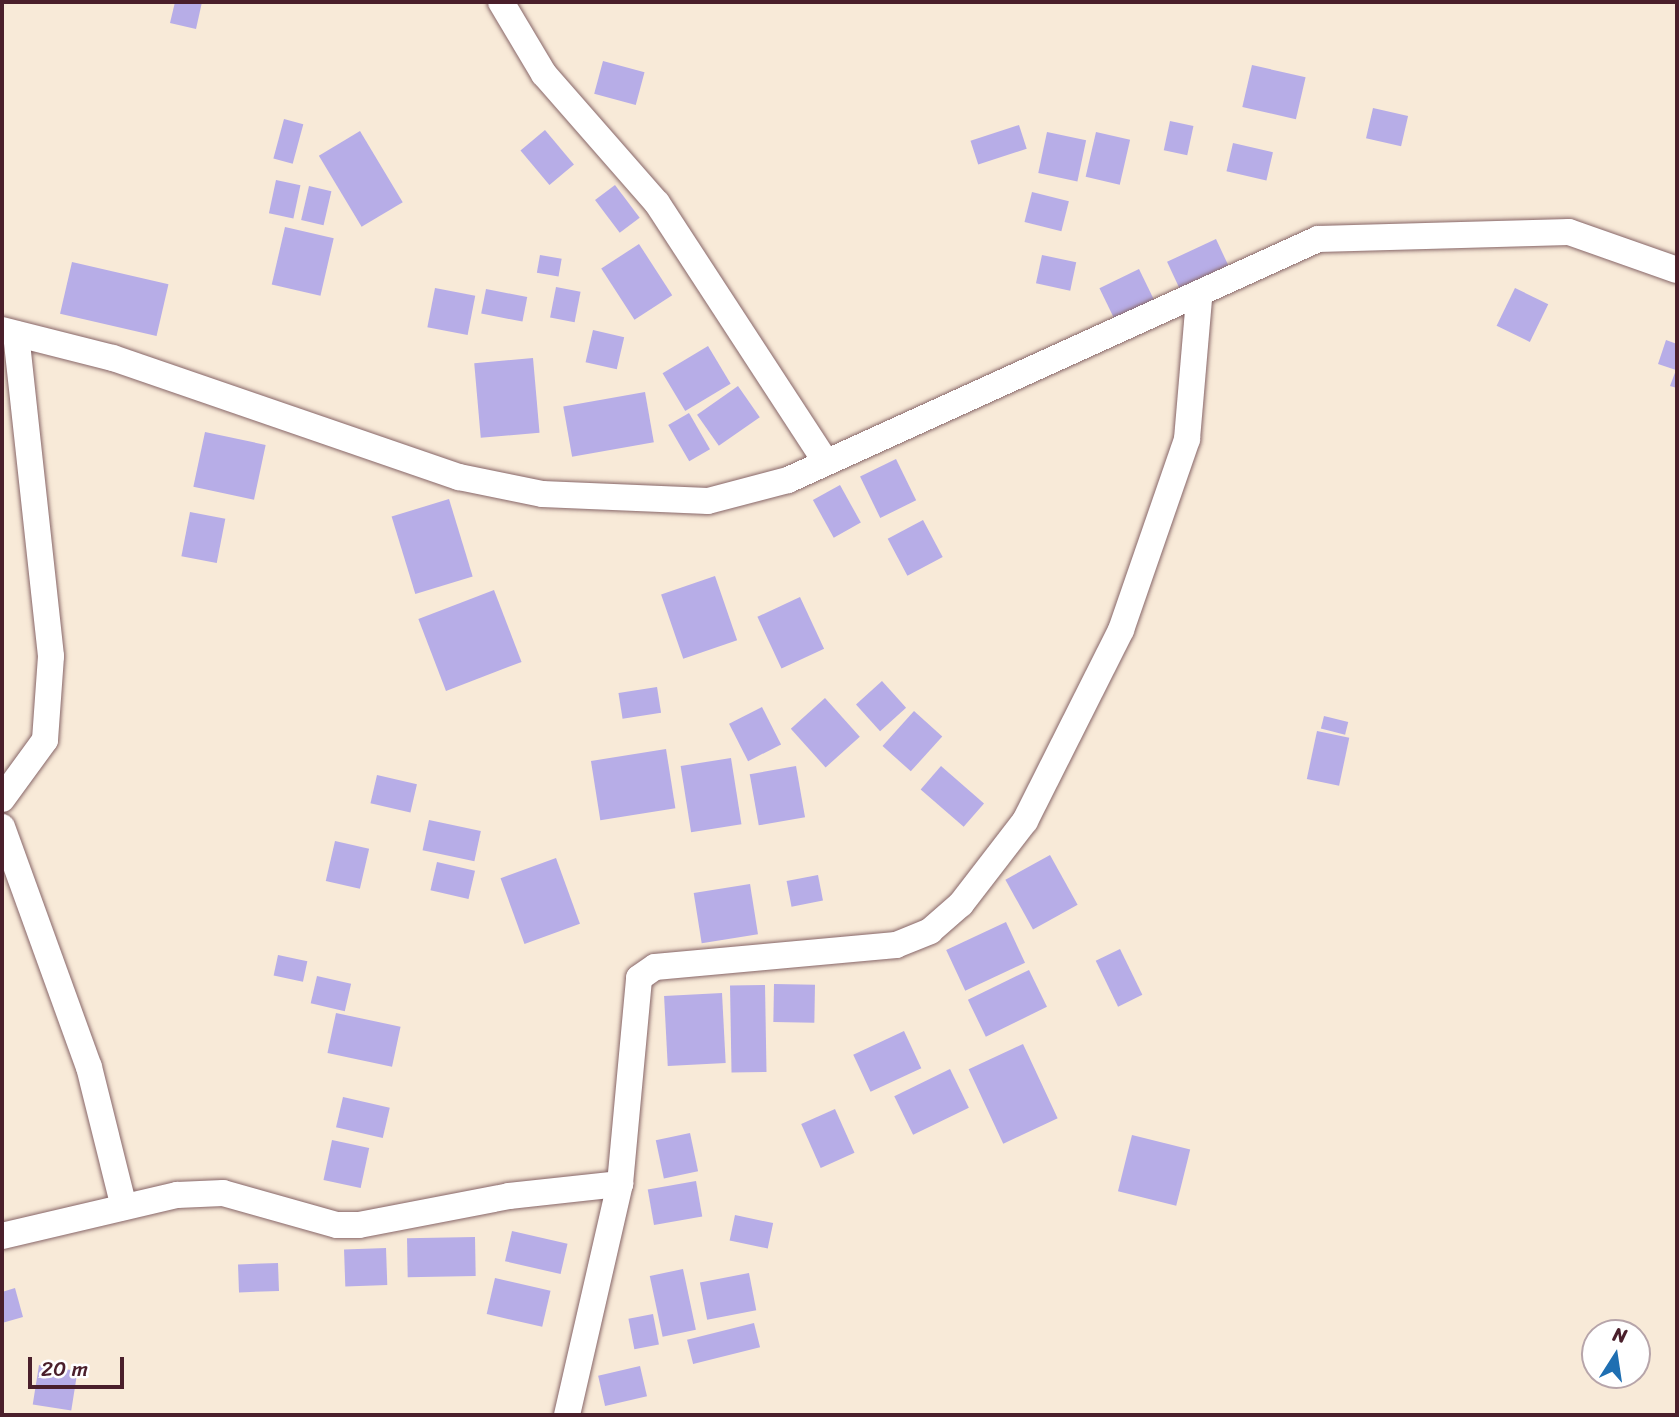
<!DOCTYPE html>
<style>
body{margin:0}
#map{position:relative;width:1679px;height:1417px;overflow:hidden;background:#f8ead8;font-family:Sriracha,sans-serif}
div>[style]{position:absolute}
.building>*{inset:0;background:#b7ade7;transform-origin:0 0}
.roads{filter:drop-shadow(0 0 2px #876668) drop-shadow(0 0 2px #876668)}
.minor>*{height:26px;margin:-13px;padding:0 13px;transform-origin:13px;border-radius:13px;background:#fff}
span{translate:-50% -50%;white-space:nowrap;text-align:center;line-height:1.15;-webkit-text-stroke:5px #fff;paint-order:stroke}
.frame{position:absolute;inset:0;border:4px solid #4a1f2b;pointer-events:none}
.north{position:absolute;left:1581px;top:1319px;width:70px;height:70px;box-sizing:border-box;background:#fff;border:2px solid #b7a5aa;border-radius:50%;rotate:12deg;font-size:19px;font-weight:700;line-height:28px;text-align:center;color:#4a1f2b}
.north::after{content:'';display:block;margin:auto;width:24px;height:32px;background:#1f6fb2;clip-path:polygon(50% 0,100% 100%,50% 72%,0 100%)}
.scale{position:absolute;left:28px;top:1357px;width:96px;height:32px;box-sizing:border-box;border:4px solid #4a1f2b;border-top:0;padding-left:9px;font-size:21px;line-height:24px;white-space:nowrap;color:#4a1f2b;-webkit-text-stroke:5px #fff;paint-order:stroke}
</style>
<div id="map">
<div class="building">
<div style="clip-path:polygon(175px 2px,202px 2px,196px 29px,170px 23px)"></div>
<div style="left:603px;top:61px;width:43px;height:34px;rotate:15deg"></div>
<div style="left:1252px;top:65px;width:55px;height:43px;rotate:13deg"></div>
<div style="left:1373px;top:108px;width:36px;height:31px;rotate:13deg"></div>
<div style="left:284px;top:119px;width:20px;height:41px;rotate:15deg"></div>
<div style="left:1170px;top:121px;width:24px;height:30px;rotate:12deg"></div>
<div style="left:1019px;top:125px;width:25px;height:51px;rotate:72deg"></div>
<div style="left:545px;top:130px;width:45px;height:32px;rotate:50deg"></div>
<div style="left:360px;top:131px;width:83px;height:48px;rotate:59deg"></div>
<div style="left:1047px;top:132px;width:40px;height:42px;rotate:12deg"></div>
<div style="left:1096px;top:132px;width:35px;height:46px;rotate:13deg"></div>
<div style="left:1233px;top:143px;width:41px;height:29px;rotate:13deg"></div>
<div style="left:276px;top:180px;width:25px;height:34px;rotate:12deg"></div>
<div style="left:615px;top:185px;width:41px;height:25px;rotate:53deg"></div>
<div style="left:309px;top:186px;width:23px;height:35px;rotate:13deg"></div>
<div style="left:1032px;top:192px;width:38px;height:31px;rotate:14deg"></div>
<div style="left:285px;top:227px;width:50px;height:59px;rotate:13deg"></div>
<div style="left:1216px;top:239px;width:29px;height:54px;rotate:65deg"></div>
<div style="left:639px;top:244px;width:61px;height:45px;rotate:57deg"></div>
<div style="left:540px;top:255px;width:22px;height:18px;rotate:10deg"></div>
<div style="left:1042px;top:255px;width:35px;height:29px;rotate:12deg"></div>
<div style="left:72px;top:262px;width:99px;height:53px;rotate:13deg"></div>
<div style="left:1139px;top:269px;width:48px;height:44px;rotate:64deg"></div>
<div style="left:556px;top:287px;width:25px;height:31px;rotate:11deg"></div>
<div style="left:435px;top:288px;width:41px;height:40px;rotate:11deg"></div>
<div style="left:1515px;top:288px;width:37px;height:42px;rotate:26deg"></div>
<div style="left:486px;top:289px;width:42px;height:25px;rotate:11deg"></div>
<div style="left:593px;top:330px;width:32px;height:33px;rotate:13deg"></div>
<div style="clip-path:polygon(1666px 340px,1677px 344px,1677px 388px,1670px 386px,1676px 370px,1658px 364px)"></div>
<div style="left:708px;top:346px;width:44px;height:53px;rotate:59deg"></div>
<div style="left:533px;top:358px;width:75px;height:59px;rotate:85deg"></div>
<div style="left:738px;top:386px;width:38px;height:50px;rotate:55deg"></div>
<div style="left:645px;top:392px;width:51px;height:83px;rotate:80deg"></div>
<div style="left:689px;top:413px;width:42px;height:24px;rotate:60deg"></div>
<div style="left:205px;top:432px;width:62px;height:56px;rotate:12deg"></div>
<div style="left:896px;top:459px;width:46px;height:40px;rotate:64deg"></div>
<div style="left:840px;top:485px;width:43px;height:31px;rotate:61deg"></div>
<div style="left:449px;top:499px;width:81px;height:60px;rotate:73deg"></div>
<div style="left:190px;top:512px;width:36px;height:45px;rotate:11deg"></div>
<div style="left:923px;top:520px;width:42px;height:40px;rotate:62deg"></div>
<div style="left:715px;top:576px;width:68px;height:57px;rotate:71deg"></div>
<div style="left:494px;top:590px;width:77px;height:81px;rotate:69deg"></div>
<div style="left:800px;top:597px;width:57px;height:47px;rotate:65deg"></div>
<div style="left:882px;top:681px;width:36px;height:35px;rotate:48deg"></div>
<div style="left:657px;top:687px;width:26px;height:39px;rotate:81deg"></div>
<div style="left:825px;top:698px;width:52px;height:46px;rotate:48deg"></div>
<div style="left:762px;top:707px;width:42px;height:37px;rotate:63deg"></div>
<div style="left:914px;top:711px;width:38px;height:47px;rotate:42deg"></div>
<div style="left:1324px;top:716px;width:25px;height:13px;rotate:14deg"></div>
<div style="left:1317px;top:731px;width:33px;height:49px;rotate:12deg"></div>
<div style="left:666px;top:749px;width:60px;height:76px;rotate:81deg"></div>
<div style="left:731px;top:758px;width:67px;height:51px;rotate:81deg"></div>
<div style="left:796px;top:766px;width:52px;height:47px;rotate:80deg"></div>
<div style="left:941px;top:766px;width:57px;height:31px;rotate:41deg"></div>
<div style="left:377px;top:775px;width:41px;height:29px;rotate:13deg"></div>
<div style="left:429px;top:820px;width:53px;height:31px;rotate:12deg"></div>
<div style="left:335px;top:841px;width:35px;height:41px;rotate:13deg"></div>
<div style="left:1050px;top:855px;width:57px;height:51px;rotate:61deg"></div>
<div style="left:556px;top:858px;width:70px;height:59px;rotate:70deg"></div>
<div style="left:437px;top:862px;width:39px;height:29px;rotate:13deg"></div>
<div style="left:818px;top:875px;width:26px;height:32px;rotate:79deg"></div>
<div style="left:750px;top:884px;width:51px;height:57px;rotate:81deg"></div>
<div style="left:1006px;top:922px;width:45px;height:66px;rotate:65deg"></div>
<div style="left:1120px;top:949px;width:51px;height:27px;rotate:64deg"></div>
<div style="left:278px;top:955px;width:30px;height:21px;rotate:12deg"></div>
<div style="left:1029px;top:970px;width:41px;height:68px;rotate:64deg"></div>
<div style="left:317px;top:976px;width:35px;height:28px;rotate:13deg"></div>
<div style="left:774px;top:984px;width:41px;height:38px;rotate:1deg"></div>
<div style="left:765px;top:985px;width:87px;height:35px;rotate:89deg"></div>
<div style="left:722px;top:993px;width:70px;height:58px;rotate:87deg"></div>
<div style="left:336px;top:1013px;width:66px;height:41px;rotate:12deg"></div>
<div style="left:904px;top:1031px;width:41px;height:56px;rotate:65deg"></div>
<div style="left:1023px;top:1044px;width:82px;height:60px;rotate:65deg"></div>
<div style="left:950px;top:1069px;width:43px;height:62px;rotate:64deg"></div>
<div style="left:343px;top:1097px;width:48px;height:31px;rotate:13deg"></div>
<div style="left:835px;top:1109px;width:48px;height:37px;rotate:66deg"></div>
<div style="left:690px;top:1133px;width:39px;height:35px;rotate:78deg"></div>
<div style="left:1132px;top:1135px;width:60px;height:58px;rotate:14deg"></div>
<div style="left:332px;top:1140px;width:38px;height:41px;rotate:12deg"></div>
<div style="left:696px;top:1181px;width:36px;height:49px;rotate:80deg"></div>
<div style="left:735px;top:1215px;width:39px;height:26px;rotate:12deg"></div>
<div style="left:512px;top:1231px;width:57px;height:31px;rotate:13deg"></div>
<div style="left:475px;top:1237px;width:39px;height:68px;rotate:89deg"></div>
<div style="left:386px;top:1248px;width:37px;height:42px;rotate:88deg"></div>
<div style="left:278px;top:1263px;width:28px;height:40px;rotate:88deg"></div>
<div style="left:683px;top:1269px;width:62px;height:34px;rotate:78deg"></div>
<div style="left:749px;top:1273px;width:38px;height:50px;rotate:79deg"></div>
<div style="left:495px;top:1278px;width:57px;height:37px;rotate:13deg"></div>
<div style="clip-path:polygon(15px 1288px,23px 1317px,2px 1323px,2px 1292px)"></div>
<div style="left:653px;top:1314px;width:31px;height:25px;rotate:79deg"></div>
<div style="left:754px;top:1323px;width:25px;height:69px;rotate:76deg"></div>
<div style="left:39px;top:1365px;width:39px;height:40px;rotate:9deg"></div>
<div style="left:640px;top:1366px;width:31px;height:43px;rotate:77deg"></div>
</div>
<div class="roads">
<div class="minor">
<div style="left:501px;top:2px;width:84px;rotate:59.2deg"></div>
<div style="left:544px;top:74px;width:171px;rotate:48.8deg"></div>
<div style="left:657px;top:203px;width:308px;rotate:56.9deg"></div>
<div style="left:2px;top:330px;width:114px;rotate:14.2deg"></div>
<div style="left:113px;top:358px;width:366px;rotate:19deg"></div>
<div style="left:459px;top:477px;width:85px;rotate:11.6deg"></div>
<div style="left:542px;top:494px;width:166px;rotate:2.4deg"></div>
<div style="left:708px;top:501px;width:83px;rotate:-14.7deg"></div>
<div style="left:788px;top:480px;width:582px;rotate:-24.45deg"></div>
<div style="left:1318px;top:239px;width:251px;rotate:-1.6deg"></div>
<div style="left:1569px;top:232px;width:114px;rotate:19.4deg"></div>
<div style="left:2px;top:799px;width:73px;rotate:-53.9deg"></div>
<div style="left:45px;top:740px;width:84px;rotate:-85.9deg"></div>
<div style="left:51px;top:656px;width:324px;rotate:-96.2deg"></div>
<div style="left:2px;top:827px;width:255px;rotate:70.1deg"></div>
<div style="left:89px;top:1067px;width:144px;rotate:76deg"></div>
<div style="left:2px;top:1236px;width:180px;rotate:-13.2deg"></div>
<div style="left:177px;top:1195px;width:46px;rotate:-2.5deg"></div>
<div style="left:223px;top:1193px;width:118px;rotate:15.7deg"></div>
<div style="left:337px;top:1225px;width:22px"></div>
<div style="left:359px;top:1225px;width:153px;rotate:-10.9deg"></div>
<div style="left:509px;top:1196px;width:112px;rotate:-6.2deg"></div>
<div style="left:567px;top:1415px;width:237px;rotate:-77.1deg"></div>
<div style="left:620px;top:1184px;width:207px;rotate:-84.7deg"></div>
<div style="left:639px;top:978px;width:19px;rotate:-35deg"></div>
<div style="left:655px;top:967px;width:242px;rotate:-5.2deg"></div>
<div style="left:896px;top:945px;width:37px;rotate:-22deg"></div>
<div style="left:930px;top:931px;width:41px;rotate:-41.1deg"></div>
<div style="left:961px;top:904px;width:105px;rotate:-52.4deg"></div>
<div style="left:1025px;top:821px;width:214px;rotate:-63.3deg"></div>
<div style="left:1121px;top:630px;width:202px;rotate:-70.9deg"></div>
<div style="left:1187px;top:439px;width:142px;rotate:-85.1deg"></div>
</div>
</div>
<div class="frame"></div>
<div class="north">N</div>
<div class="scale">20 m</div>
</div>
